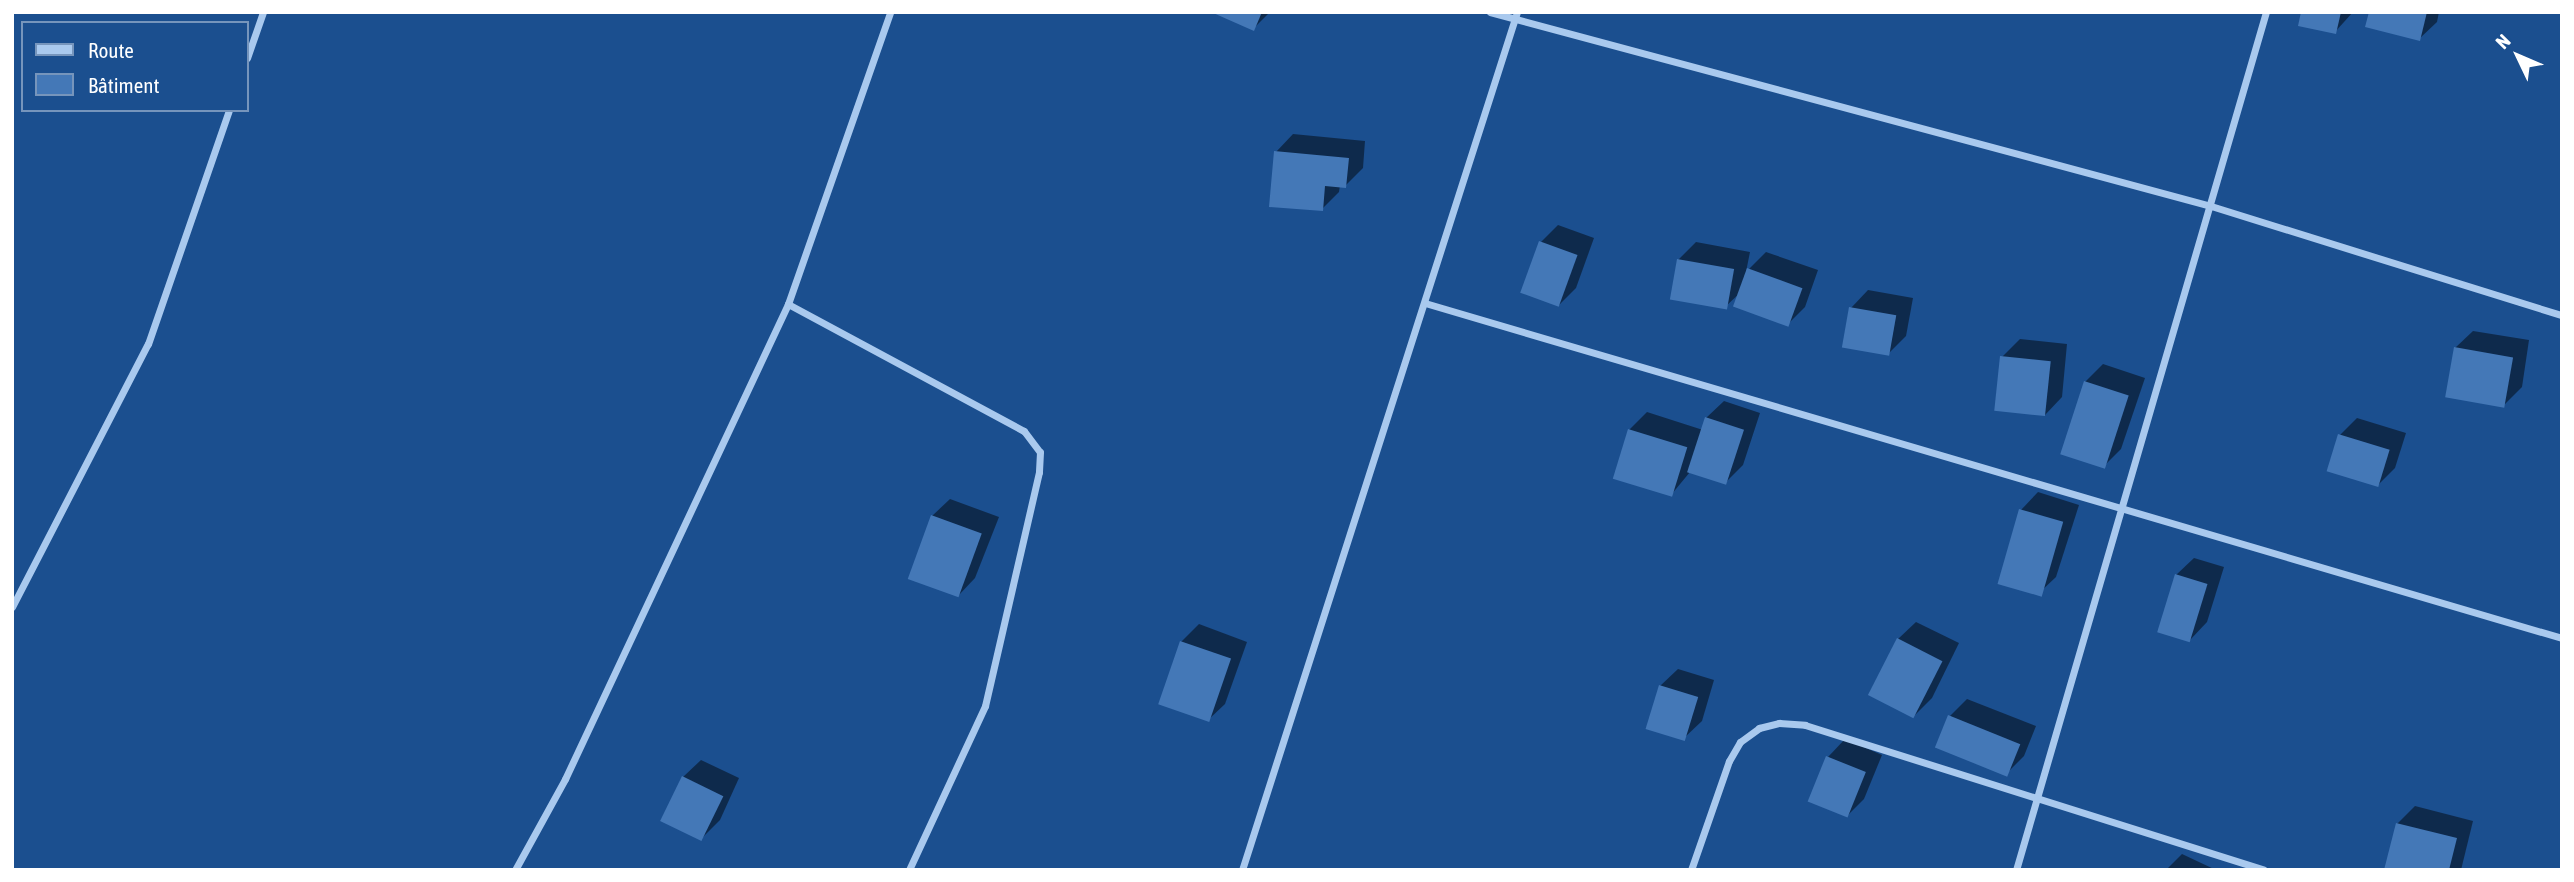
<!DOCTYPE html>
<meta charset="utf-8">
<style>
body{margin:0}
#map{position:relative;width:2574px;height:882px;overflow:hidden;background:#1b4f8f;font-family:"Asap Condensed",sans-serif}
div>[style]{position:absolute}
.shadow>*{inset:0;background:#0007}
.building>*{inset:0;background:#4478b7;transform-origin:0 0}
.street>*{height:7px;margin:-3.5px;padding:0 3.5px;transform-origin:3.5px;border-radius:3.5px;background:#a9c9ee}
span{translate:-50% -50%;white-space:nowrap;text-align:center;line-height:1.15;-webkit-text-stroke:5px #1b4f8f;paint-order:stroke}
.frame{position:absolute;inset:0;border:14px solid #fff;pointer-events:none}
.legend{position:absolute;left:21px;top:21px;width:228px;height:91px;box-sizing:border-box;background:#1b4f8f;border:2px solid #7695bc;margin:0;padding:9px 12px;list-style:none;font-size:21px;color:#fff}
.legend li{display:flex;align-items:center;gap:14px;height:35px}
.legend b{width:35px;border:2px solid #7695bc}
.north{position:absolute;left:2483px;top:21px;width:70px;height:70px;-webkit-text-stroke:5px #1b4f8f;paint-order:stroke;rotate:314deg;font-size:19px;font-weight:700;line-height:28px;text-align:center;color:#fff}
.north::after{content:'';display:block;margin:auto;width:24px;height:32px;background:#fff;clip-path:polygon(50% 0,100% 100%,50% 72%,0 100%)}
</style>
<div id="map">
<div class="shadow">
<div style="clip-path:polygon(1215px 12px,1270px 12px,1253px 29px)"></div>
<div style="clip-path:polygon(2303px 12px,2353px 12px,2335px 32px)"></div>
<div style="clip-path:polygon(2370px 12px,2439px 12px,2437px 22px,2419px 39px)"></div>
<div style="clip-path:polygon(1293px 134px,1365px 141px,1363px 168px,1345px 186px,1340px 185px,1339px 192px,1322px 209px,1276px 152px)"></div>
<div style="clip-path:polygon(1558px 225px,1594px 238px,1576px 288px,1559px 305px,1541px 242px)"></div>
<div style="clip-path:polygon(1696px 242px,1750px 252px,1746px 272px,1766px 252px,1818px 270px,1805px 307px,1788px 324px,1741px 292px,1725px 307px,1678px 260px)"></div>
<div style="clip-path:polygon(1868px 290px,1913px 298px,1906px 336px,1888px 354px,1851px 308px)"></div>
<div style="clip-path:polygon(2473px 331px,2529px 340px,2522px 387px,2505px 404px,2455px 348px)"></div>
<div style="clip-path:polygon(2020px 339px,2067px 344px,2062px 397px,2045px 415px,2002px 357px)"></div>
<div style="clip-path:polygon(2103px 364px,2145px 378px,2121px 449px,2104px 466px,2085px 382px)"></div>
<div style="clip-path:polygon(1724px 401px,1760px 413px,1743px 465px,1725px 483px,1690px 472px,1671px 495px,1629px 430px,1647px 412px,1703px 430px,1706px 418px)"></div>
<div style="clip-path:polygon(2357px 418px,2406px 433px,2395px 468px,2377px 486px,2340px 435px)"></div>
<div style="clip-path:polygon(2038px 492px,2079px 505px,2056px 577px,2038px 594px,2021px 510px)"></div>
<div style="clip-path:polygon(950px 499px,999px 517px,975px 578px,958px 596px,932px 516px)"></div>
<div style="clip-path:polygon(2194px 558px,2224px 567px,2207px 622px,2190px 640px,2176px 575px)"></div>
<div style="clip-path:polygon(1916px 622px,1959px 643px,1932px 698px,1915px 715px,1898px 639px)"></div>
<div style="clip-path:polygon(1199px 624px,1247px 642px,1225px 704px,1207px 721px,1181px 642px)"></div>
<div style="clip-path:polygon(1678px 669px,1714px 680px,1702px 721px,1684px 738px,1660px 686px)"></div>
<div style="clip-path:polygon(1967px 699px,2036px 726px,2024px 756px,2006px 774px,1950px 716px)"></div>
<div style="clip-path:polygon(1845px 739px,1882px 755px,1864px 799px,1847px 816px,1828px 757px)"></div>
<div style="clip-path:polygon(701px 760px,739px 778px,720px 820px,702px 838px,683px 777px)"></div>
<div style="clip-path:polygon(2415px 806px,2473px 821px,2461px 870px,2385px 870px,2397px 824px)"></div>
<div style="clip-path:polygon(2182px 854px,2216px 870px,2166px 870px)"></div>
</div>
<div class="building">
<div style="clip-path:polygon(1211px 12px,1262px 12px,1254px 31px)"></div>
<div style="clip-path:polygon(2301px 12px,2341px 12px,2336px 34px,2298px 26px)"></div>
<div style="clip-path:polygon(2369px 12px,2427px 12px,2420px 41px,2365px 27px)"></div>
<div style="clip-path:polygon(1274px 151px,1349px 158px,1346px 188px,1325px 186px,1323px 211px,1269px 207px)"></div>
<div style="left:1539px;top:241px;width:41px;height:55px;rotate:20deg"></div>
<div style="left:1677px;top:259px;width:58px;height:41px;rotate:10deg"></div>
<div style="left:1747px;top:268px;width:59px;height:41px;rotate:20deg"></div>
<div style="left:1849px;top:307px;width:48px;height:41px;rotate:10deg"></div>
<div style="left:2454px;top:347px;width:60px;height:51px;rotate:10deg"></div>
<div style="left:2000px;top:356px;width:51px;height:55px;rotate:6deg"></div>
<div style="left:2084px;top:381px;width:47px;height:77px;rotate:18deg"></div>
<div style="left:1705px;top:417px;width:41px;height:58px;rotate:18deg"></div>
<div style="left:1628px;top:429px;width:62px;height:52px;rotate:17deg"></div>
<div style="left:2338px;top:434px;width:54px;height:39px;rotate:17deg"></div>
<div style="left:2019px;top:509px;width:46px;height:78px;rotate:16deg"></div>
<div style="left:931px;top:515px;width:54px;height:68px;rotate:20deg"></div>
<div style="left:2175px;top:574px;width:34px;height:61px;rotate:17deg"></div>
<div style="left:1897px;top:638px;width:51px;height:64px;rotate:27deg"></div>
<div style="left:1180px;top:641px;width:54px;height:67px;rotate:19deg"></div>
<div style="left:1659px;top:685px;width:41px;height:46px;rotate:17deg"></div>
<div style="left:1948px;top:715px;width:78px;height:35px;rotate:22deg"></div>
<div style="left:1826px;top:756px;width:43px;height:49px;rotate:22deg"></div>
<div style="left:682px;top:776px;width:46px;height:50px;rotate:26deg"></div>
<div style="clip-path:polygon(2396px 823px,2457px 838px,2449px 870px,2384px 870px)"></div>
</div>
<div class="street">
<div style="left:1490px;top:12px;width:747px;rotate:15.06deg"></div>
<div style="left:2211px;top:206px;width:368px;rotate:17.3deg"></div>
<div style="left:247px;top:58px;width:49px;rotate:-70.8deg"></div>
<div style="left:1425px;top:303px;width:1185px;rotate:16.42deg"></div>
<div style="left:788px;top:304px;width:268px;rotate:28.3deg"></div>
<div style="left:1024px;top:431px;width:26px;rotate:53deg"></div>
<div style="left:1040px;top:452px;width:20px;rotate:93deg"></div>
<div style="left:1039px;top:472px;width:240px;rotate:103deg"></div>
<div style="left:985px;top:706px;width:181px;rotate:114.9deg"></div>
<div style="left:12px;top:607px;width:296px;rotate:-62.7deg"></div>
<div style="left:148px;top:344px;width:248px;rotate:-70.9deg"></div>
<div style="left:515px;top:870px;width:104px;rotate:-61.2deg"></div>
<div style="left:565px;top:779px;width:525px;rotate:-64.85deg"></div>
<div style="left:788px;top:304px;width:309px;rotate:-70.7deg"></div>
<div style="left:1242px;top:870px;width:901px;rotate:-72.23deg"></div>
<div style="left:1691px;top:870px;width:115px;rotate:-70.8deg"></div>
<div style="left:1729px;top:761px;width:22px;rotate:-60deg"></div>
<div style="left:1740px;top:742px;width:24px;rotate:-36deg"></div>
<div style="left:1759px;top:728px;width:21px;rotate:-14deg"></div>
<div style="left:1779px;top:723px;width:26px;rotate:4deg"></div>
<div style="left:1805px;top:725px;width:481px;rotate:17.5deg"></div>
<div style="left:2016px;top:870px;width:894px;rotate:-73.76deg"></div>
</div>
<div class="frame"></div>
<ul class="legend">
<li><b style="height:9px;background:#a9c9ee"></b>Route</li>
<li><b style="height:19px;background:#4478b7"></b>Bâtiment</li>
</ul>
<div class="north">N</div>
</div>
